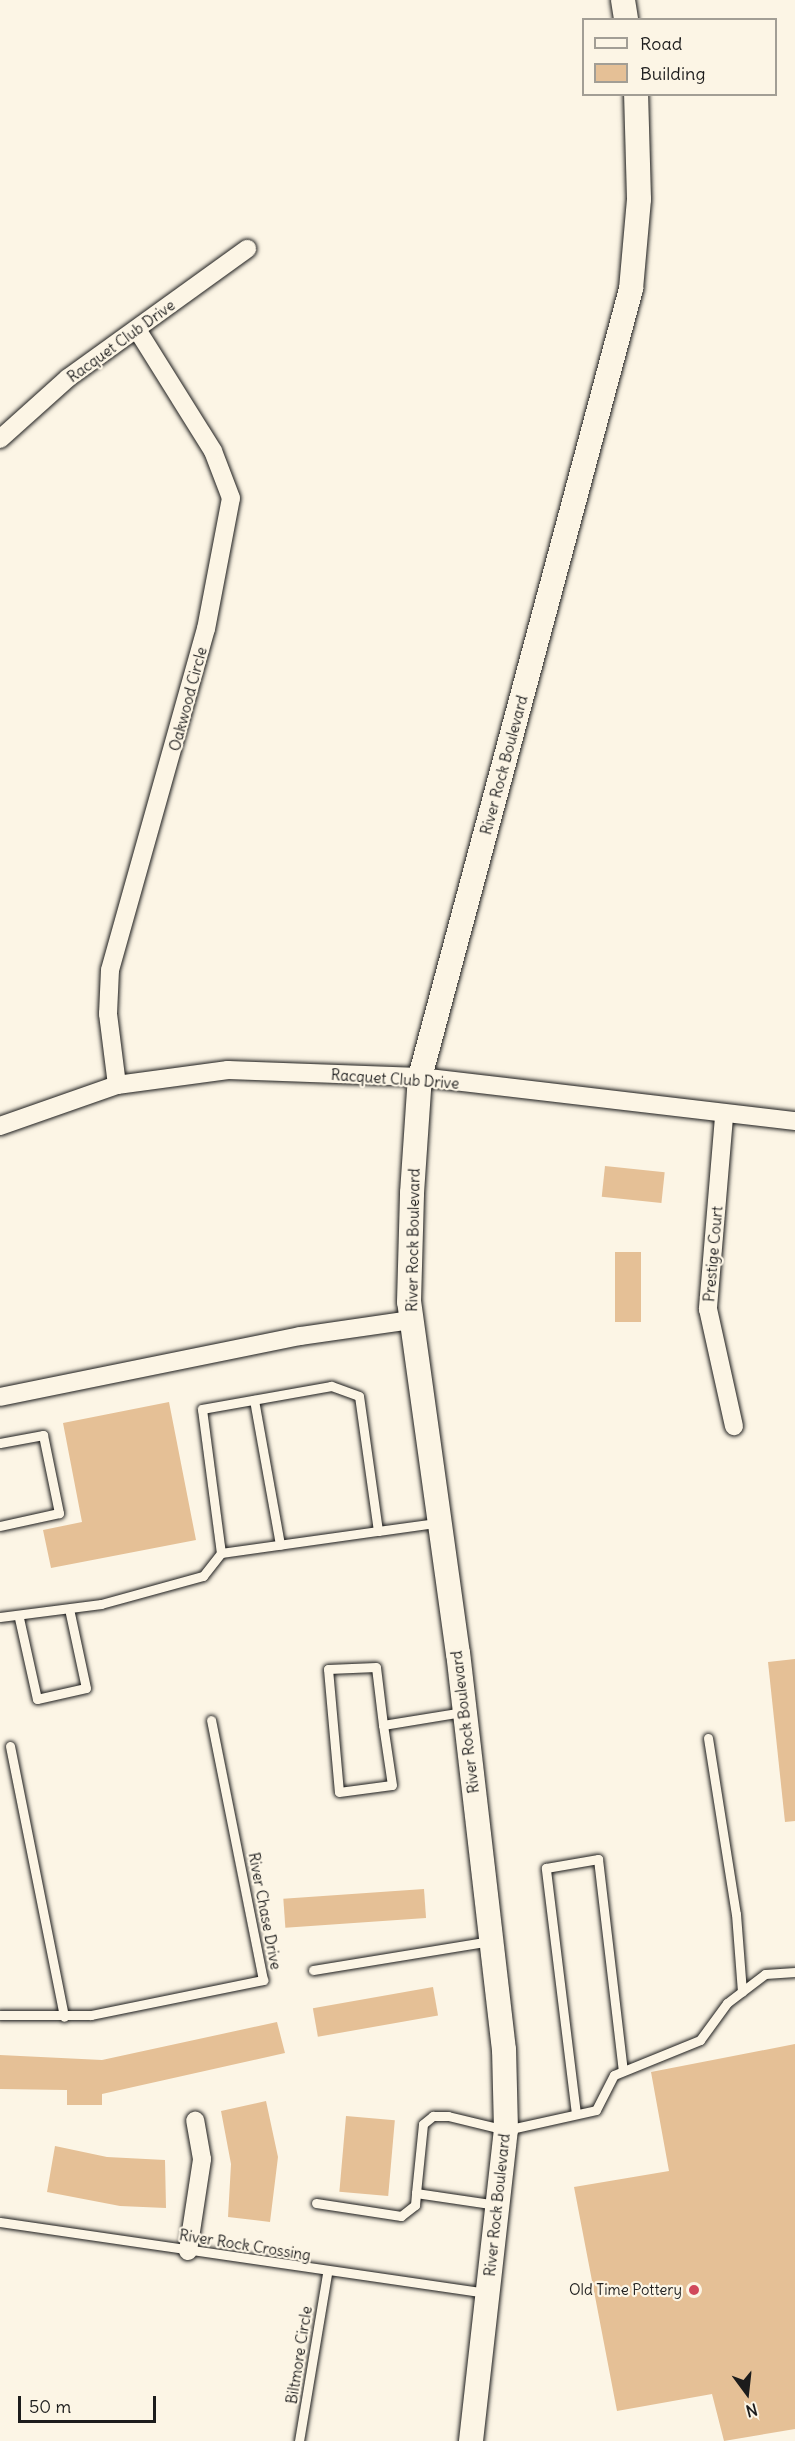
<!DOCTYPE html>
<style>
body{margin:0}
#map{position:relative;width:795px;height:2441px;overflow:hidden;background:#fcf5e5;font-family:Delius,sans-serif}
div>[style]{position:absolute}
.building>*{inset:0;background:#e5c096;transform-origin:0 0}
.roads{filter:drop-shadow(0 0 2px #1c1c1c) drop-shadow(0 0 2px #1c1c1c)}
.lane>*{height:9px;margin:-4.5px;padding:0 4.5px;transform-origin:4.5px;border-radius:4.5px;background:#fcf5e5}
.street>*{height:18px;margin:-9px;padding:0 9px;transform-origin:9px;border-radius:9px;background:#fcf5e5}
.secondary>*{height:24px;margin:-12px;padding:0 12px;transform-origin:12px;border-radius:12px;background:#fcf5e5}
.dots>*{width:16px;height:16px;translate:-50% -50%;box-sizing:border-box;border:3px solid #fcf5e5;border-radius:50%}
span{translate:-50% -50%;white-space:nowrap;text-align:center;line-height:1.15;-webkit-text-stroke:4.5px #fcf5e5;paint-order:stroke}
.street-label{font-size:15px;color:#1c1c1c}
.poi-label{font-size:15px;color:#1c1c1c}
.right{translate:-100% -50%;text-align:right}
.legend{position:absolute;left:582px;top:18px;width:195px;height:78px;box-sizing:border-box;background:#fcf5e5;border:2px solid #a29e95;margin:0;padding:8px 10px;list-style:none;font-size:18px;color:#1c1c1c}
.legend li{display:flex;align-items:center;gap:12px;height:30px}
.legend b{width:30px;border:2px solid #a29e95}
.north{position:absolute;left:717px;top:2363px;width:60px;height:60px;-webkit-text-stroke:4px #fcf5e5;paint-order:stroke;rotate:165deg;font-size:16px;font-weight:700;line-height:24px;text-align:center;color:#1c1c1c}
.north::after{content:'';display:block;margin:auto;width:21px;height:27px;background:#1c1c1c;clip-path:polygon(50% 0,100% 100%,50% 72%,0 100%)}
.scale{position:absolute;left:18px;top:2396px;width:138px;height:27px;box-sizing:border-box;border:3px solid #1c1c1c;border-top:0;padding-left:8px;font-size:18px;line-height:21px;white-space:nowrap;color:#1c1c1c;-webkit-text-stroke:4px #fcf5e5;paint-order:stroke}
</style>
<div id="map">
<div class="building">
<div style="left:605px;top:1166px;width:60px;height:31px;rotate:6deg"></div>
<div style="left:615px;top:1252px;width:26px;height:70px"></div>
<div style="clip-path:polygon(169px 1402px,196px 1540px,51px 1568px,43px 1530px,82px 1522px,63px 1423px)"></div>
<div style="clip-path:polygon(795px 1659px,795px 1821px,785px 1822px,768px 1662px)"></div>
<div style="left:424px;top:1889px;width:29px;height:141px;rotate:86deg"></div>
<div style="left:433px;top:1987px;width:29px;height:122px;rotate:80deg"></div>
<div style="clip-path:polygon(277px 2022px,285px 2053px,102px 2094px,102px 2105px,67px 2105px,67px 2090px,0 2089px,0 2055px,102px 2060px)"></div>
<div style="clip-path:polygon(795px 2044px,795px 2429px,724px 2441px,712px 2394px,617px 2411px,574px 2187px,669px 2171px,651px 2072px)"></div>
<div style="clip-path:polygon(266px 2101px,278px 2157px,270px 2222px,228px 2217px,231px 2164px,221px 2111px)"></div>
<div style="left:346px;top:2116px;width:49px;height:76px;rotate:5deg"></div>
<div style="clip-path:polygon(55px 2146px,107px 2157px,165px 2160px,166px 2208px,120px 2206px,47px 2192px)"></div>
</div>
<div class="roads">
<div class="lane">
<div style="left:254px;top:1400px;width:147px;rotate:79.8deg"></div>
<div style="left:0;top:1443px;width:44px;rotate:-10.5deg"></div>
<div style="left:43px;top:1435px;width:80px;rotate:78.4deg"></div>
<div style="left:59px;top:1513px;width:60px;rotate:167.6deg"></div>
<div style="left:378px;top:1531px;width:136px;rotate:-98deg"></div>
<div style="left:359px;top:1396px;width:30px;rotate:-160deg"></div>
<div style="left:331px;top:1386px;width:131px;rotate:169.9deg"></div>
<div style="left:202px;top:1409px;width:145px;rotate:82.5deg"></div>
<div style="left:221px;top:1553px;width:159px;rotate:-8deg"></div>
<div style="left:378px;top:1531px;width:59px;rotate:-7.9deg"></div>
<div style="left:0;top:1617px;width:102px;rotate:-7.3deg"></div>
<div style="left:101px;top:1604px;width:106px;rotate:-15.4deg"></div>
<div style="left:203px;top:1576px;width:29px;rotate:-52deg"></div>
<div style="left:19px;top:1618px;width:83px;rotate:77.5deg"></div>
<div style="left:37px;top:1699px;width:50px;rotate:-12.7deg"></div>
<div style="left:86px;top:1688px;width:81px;rotate:-102.1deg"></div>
<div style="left:383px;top:1725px;width:58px;rotate:-96.9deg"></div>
<div style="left:376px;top:1667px;width:48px;rotate:177.6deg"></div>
<div style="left:328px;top:1669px;width:123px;rotate:84.9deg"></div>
<div style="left:339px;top:1792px;width:53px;rotate:-7.5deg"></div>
<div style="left:392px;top:1785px;width:61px;rotate:-98.5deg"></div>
<div style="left:383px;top:1725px;width:80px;rotate:-9.3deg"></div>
<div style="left:708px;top:1738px;width:178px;rotate:81deg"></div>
<div style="left:736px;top:1914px;width:78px;rotate:85.6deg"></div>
<div style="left:10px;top:1746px;width:276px;rotate:78.7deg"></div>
<div style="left:313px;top:1970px;width:180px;rotate:-9.3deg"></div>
<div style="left:0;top:2015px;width:91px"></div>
<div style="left:91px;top:2015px;width:176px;rotate:-11.5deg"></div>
<div style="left:263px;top:1980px;width:265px;rotate:-101.3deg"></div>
<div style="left:576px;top:2114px;width:248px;rotate:-97deg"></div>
<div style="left:546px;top:1868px;width:53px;rotate:-9.8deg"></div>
<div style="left:598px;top:1859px;width:213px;rotate:83.3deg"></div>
<div style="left:316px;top:2203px;width:86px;rotate:8.7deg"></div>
<div style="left:401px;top:2216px;width:18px;rotate:-38deg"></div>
<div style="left:415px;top:2205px;width:12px;rotate:-85deg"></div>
<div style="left:497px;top:2205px;width:82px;rotate:-171.6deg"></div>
<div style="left:416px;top:2193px;width:69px;rotate:-84.2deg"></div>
<div style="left:423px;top:2124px;width:13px;rotate:-39deg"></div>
<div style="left:433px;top:2116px;width:15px"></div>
<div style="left:448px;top:2116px;width:60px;rotate:13.6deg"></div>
<div style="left:506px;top:2130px;width:92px;rotate:-12.5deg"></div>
<div style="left:596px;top:2110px;width:39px;rotate:-63deg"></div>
<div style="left:614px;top:2075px;width:93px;rotate:-22.1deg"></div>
<div style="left:700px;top:2040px;width:46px;rotate:-53.9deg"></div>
<div style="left:727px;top:2003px;width:48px;rotate:-37.3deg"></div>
<div style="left:765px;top:1974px;width:30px;rotate:-4deg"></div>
<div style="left:0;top:2222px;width:492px;rotate:8.3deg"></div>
<div style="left:299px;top:2441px;width:170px;rotate:-80.5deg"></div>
</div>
<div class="street">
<div style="left:0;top:439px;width:91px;rotate:-41.9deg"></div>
<div style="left:68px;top:378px;width:221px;rotate:-35.8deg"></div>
<div style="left:117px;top:1085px;width:72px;rotate:-97.2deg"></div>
<div style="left:108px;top:1014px;width:44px;rotate:-87.4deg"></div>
<div style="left:110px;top:970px;width:354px;rotate:-74.3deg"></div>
<div style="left:206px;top:629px;width:133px;rotate:-79.2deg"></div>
<div style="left:231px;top:498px;width:50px;rotate:-111deg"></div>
<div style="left:213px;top:451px;width:142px;rotate:-122deg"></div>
<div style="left:724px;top:1117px;width:193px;rotate:94.8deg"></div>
<div style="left:708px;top:1309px;width:120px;rotate:77.5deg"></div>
<div style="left:0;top:1126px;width:124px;rotate:-19.3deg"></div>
<div style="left:117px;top:1085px;width:112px;rotate:-7.7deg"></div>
<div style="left:228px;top:1070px;width:192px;rotate:2.1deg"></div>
<div style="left:420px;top:1077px;width:378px;rotate:6.7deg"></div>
<div style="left:0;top:1397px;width:306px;rotate:-11.5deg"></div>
<div style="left:300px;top:1336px;width:112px;rotate:-8.2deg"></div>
<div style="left:188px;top:2251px;width:93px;rotate:-81.3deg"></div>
<div style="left:202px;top:2159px;width:39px;rotate:-100deg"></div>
</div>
<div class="secondary">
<div style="left:623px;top:0;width:20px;rotate:81deg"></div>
<div style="left:471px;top:2441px;width:313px;rotate:-83.6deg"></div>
<div style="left:506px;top:2130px;width:80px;rotate:-91.4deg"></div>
<div style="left:504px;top:2050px;width:399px;rotate:-96.6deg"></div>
<div style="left:458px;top:1654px;width:355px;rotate:-97.9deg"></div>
<div style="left:409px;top:1302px;width:109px;rotate:-88.4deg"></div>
<div style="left:412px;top:1193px;width:116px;rotate:-86.1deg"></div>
<div style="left:420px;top:1077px;width:816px;rotate:-75.01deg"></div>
<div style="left:631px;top:289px;width:90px;rotate:-84.9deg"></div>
<div style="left:639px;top:199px;width:105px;rotate:-91.6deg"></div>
</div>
</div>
<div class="dots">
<div style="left:694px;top:2290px;background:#d1495b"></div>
</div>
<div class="street-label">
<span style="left:121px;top:341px;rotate:-36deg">Racquet Club Drive</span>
<span style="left:188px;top:699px;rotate:-75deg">Oakwood Circle</span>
<span style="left:504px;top:765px;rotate:-75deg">River Rock Boulevard</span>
<span style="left:395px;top:1079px;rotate:4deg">Racquet Club Drive</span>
<span style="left:413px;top:1240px;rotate:-89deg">River Rock Boulevard</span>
<span style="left:713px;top:1254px;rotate:-85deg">Prestige Court</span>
<span style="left:465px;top:1722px;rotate:-97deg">River Rock Boulevard</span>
<span style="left:265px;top:1911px;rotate:79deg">River Chase Drive</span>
<span style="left:497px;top:2205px;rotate:-84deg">River Rock Boulevard</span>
<span style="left:245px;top:2245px;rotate:9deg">River Rock Crossing</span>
<span style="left:299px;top:2355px;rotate:-81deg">Biltmore Circle</span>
</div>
<div class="poi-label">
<span class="right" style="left:682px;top:2290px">Old Time Pottery</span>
</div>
<ul class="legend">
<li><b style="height:8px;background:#fcf5e5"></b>Road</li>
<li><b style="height:16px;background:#e5c096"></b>Building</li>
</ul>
<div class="north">N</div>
<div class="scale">50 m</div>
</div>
